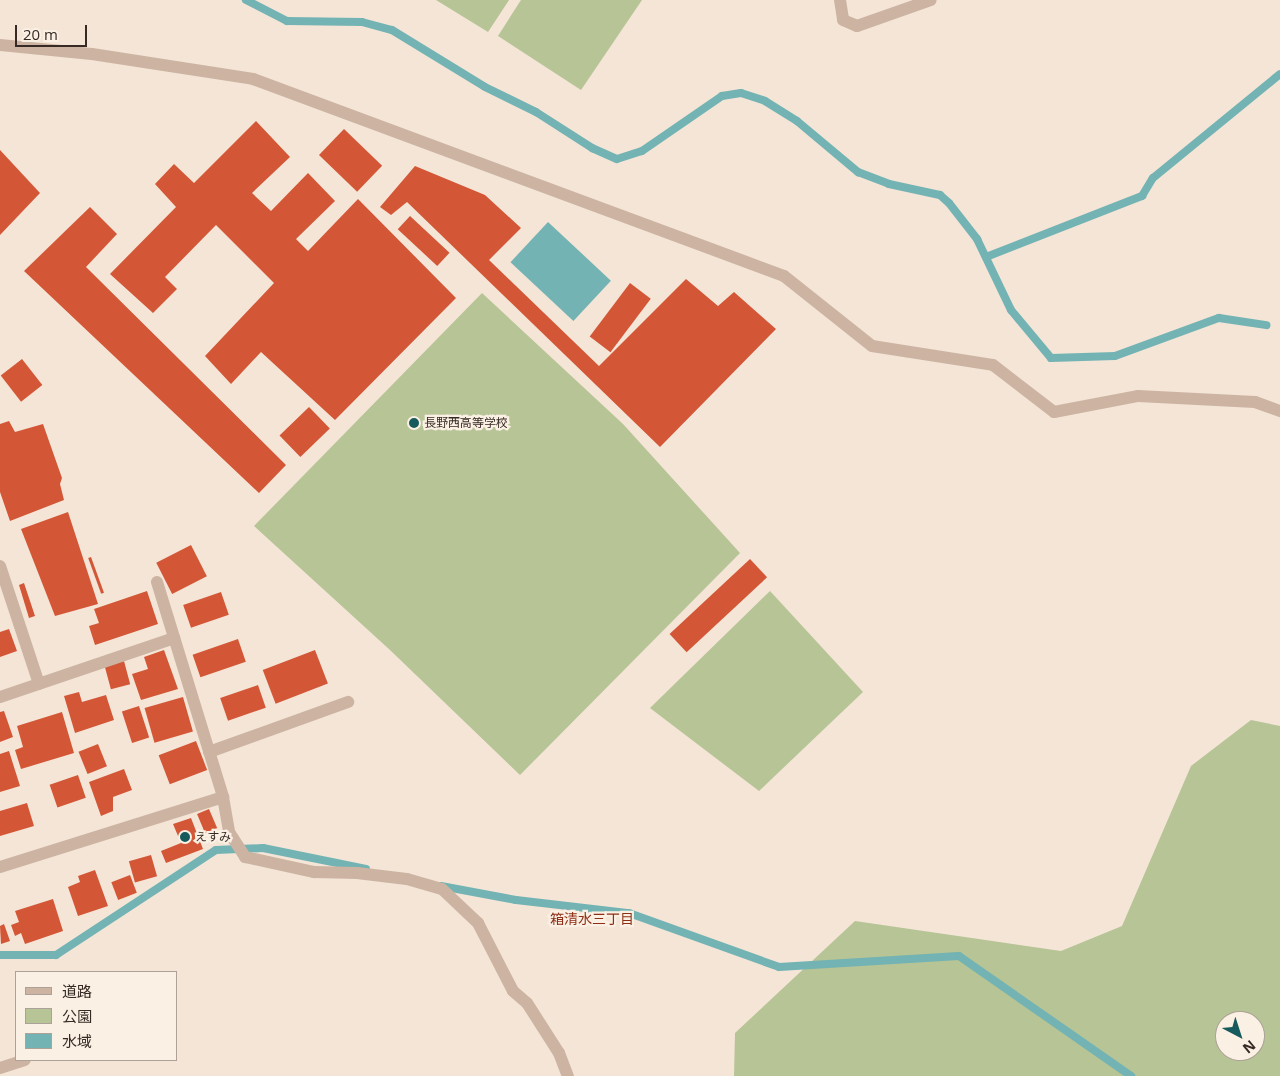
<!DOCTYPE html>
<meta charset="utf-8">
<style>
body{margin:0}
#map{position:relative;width:1280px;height:1076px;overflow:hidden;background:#f4e5d7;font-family:"Open Sans","Noto Sans JP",sans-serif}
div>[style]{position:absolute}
.green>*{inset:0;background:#b6c496}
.water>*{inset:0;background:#73b3b3;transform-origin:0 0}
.stream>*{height:8px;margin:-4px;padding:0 4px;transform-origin:4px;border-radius:4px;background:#73b3b3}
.building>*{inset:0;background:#d35736;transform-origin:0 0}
.street>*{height:12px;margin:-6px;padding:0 6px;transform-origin:6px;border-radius:6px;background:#cdb4a2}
.dots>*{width:14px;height:14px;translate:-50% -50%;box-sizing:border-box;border:2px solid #fbf0e4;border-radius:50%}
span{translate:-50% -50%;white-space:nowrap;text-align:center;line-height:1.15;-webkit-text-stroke:4.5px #fbf0e4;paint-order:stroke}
.poi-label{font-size:12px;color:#372a25}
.left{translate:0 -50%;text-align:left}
.neighbourhood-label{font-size:14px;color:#8e2e16}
.legend{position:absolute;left:15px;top:971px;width:162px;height:90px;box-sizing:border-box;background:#fbf0e4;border:1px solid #ada198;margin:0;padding:6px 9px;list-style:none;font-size:15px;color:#372a25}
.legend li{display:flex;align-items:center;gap:10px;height:25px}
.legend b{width:25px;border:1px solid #ada198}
.north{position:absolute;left:1215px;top:1011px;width:50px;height:50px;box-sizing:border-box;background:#fbf0e4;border:1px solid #ada198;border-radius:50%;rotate:140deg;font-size:14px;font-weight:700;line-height:20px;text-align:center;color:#372a25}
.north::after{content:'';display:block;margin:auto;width:18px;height:22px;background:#175a5c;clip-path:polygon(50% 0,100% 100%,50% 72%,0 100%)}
.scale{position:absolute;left:15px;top:25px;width:72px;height:22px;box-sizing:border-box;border:2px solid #372a25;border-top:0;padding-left:6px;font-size:15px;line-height:18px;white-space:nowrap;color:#372a25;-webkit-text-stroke:4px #fbf0e4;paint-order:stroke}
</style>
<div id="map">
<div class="green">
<div style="clip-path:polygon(436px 0,509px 0,488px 32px)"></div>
<div style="clip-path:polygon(521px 0,642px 0,581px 90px,498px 36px)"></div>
<div style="clip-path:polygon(482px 293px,623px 424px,740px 553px,520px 775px,390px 650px,254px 526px)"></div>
<div style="clip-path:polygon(770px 591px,863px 692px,759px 791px,650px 708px)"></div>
<div style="clip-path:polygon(evenodd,1251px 720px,1280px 726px,1280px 1076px,734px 1076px,735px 1033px,855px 921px,1061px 951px,1122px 926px,1191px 766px,1251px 720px,1225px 1021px,1255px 1021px,1255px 1051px,1225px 1051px,1225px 1021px)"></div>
</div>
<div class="water">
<div style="left:548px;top:222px;width:86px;height:55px;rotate:43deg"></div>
</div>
<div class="stream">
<div style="left:246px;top:0;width:46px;rotate:27.1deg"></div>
<div style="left:287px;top:21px;width:75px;rotate:0.8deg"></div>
<div style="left:362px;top:22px;width:31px;rotate:15deg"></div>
<div style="left:392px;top:30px;width:109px;rotate:31.5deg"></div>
<div style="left:485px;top:87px;width:57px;rotate:26.1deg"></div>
<div style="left:536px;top:112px;width:67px;rotate:32.7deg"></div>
<div style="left:592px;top:148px;width:27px;rotate:24deg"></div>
<div style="left:617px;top:159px;width:26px;rotate:-18deg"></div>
<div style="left:642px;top:151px;width:97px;rotate:-34.5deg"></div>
<div style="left:722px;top:96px;width:19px;rotate:-9deg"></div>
<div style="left:741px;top:93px;width:25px;rotate:18deg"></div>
<div style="left:765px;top:101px;width:38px;rotate:32deg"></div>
<div style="left:797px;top:121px;width:80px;rotate:39.9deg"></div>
<div style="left:858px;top:172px;width:33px;rotate:21deg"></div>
<div style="left:889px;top:184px;width:52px;rotate:12.2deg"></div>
<div style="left:940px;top:195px;width:12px;rotate:42deg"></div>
<div style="left:949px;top:203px;width:46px;rotate:52.1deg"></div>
<div style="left:977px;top:239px;width:79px;rotate:64.4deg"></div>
<div style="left:1011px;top:310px;width:62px;rotate:50.2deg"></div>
<div style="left:1051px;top:358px;width:64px;rotate:-1.8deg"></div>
<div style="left:1115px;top:356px;width:111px;rotate:-20.1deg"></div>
<div style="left:1219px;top:318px;width:48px;rotate:8.5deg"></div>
<div style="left:986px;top:257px;width:168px;rotate:-21.4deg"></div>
<div style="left:1142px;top:196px;width:21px;rotate:-59deg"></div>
<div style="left:1153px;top:178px;width:164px;rotate:-39.3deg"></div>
<div style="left:441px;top:886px;width:76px;rotate:10.6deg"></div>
<div style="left:516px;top:900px;width:114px;rotate:6.6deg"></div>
<div style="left:629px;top:913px;width:159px;rotate:19.8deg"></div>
<div style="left:779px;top:967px;width:180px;rotate:-3.5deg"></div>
<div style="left:959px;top:956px;width:210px;rotate:34.9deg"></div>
<div style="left:0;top:955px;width:56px"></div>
<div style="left:56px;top:955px;width:191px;rotate:-33.3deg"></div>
<div style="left:216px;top:850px;width:47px;rotate:-2.4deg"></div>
<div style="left:263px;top:848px;width:105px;rotate:11.5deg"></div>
</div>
<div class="building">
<div style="clip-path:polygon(256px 121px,290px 157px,252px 193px,271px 211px,308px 173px,335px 201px,296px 239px,308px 251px,358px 199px,456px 298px,335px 420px,261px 352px,231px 384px,205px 356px,274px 283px,216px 225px,165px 277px,177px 289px,153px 313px,110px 274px,176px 207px,155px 184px,174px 164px,194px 183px)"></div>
<div style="left:344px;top:129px;width:53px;height:36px;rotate:44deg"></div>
<div style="clip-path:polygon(0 150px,40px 193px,0 235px)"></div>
<div style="clip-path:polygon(415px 166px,485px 195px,521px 228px,489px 260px,599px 366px,686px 279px,718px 306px,734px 292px,776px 329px,660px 447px,407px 202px,391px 215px,380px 207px)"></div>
<div style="clip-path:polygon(90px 207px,117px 234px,86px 267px,286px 465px,259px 493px,24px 271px)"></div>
<div style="left:410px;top:216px;width:54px;height:18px;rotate:43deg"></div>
<div style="left:630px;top:283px;width:26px;height:67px;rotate:37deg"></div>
<div style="left:22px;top:359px;width:33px;height:27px;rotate:52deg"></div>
<div style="left:309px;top:407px;width:30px;height:41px;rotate:46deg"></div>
<div style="clip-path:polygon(9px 421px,15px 432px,43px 424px,62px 478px,60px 484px,64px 500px,10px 521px,0 492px,0 424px)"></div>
<div style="clip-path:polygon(68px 512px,98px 604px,55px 616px,21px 529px)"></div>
<div style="left:191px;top:545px;width:35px;height:39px;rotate:63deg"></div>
<div style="left:91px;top:557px;width:38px;height:3px;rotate:70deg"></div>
<div style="left:750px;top:559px;width:25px;height:110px;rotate:47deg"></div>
<div style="clip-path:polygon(24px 583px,35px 616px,29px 618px,19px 585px)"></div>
<div style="clip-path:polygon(147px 591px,158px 624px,95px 645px,89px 626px,99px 623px,94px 609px)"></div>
<div style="left:221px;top:592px;width:24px;height:40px;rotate:71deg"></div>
<div style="clip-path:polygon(9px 629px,17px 651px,0 657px,0 632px)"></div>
<div style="left:238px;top:639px;width:24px;height:48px;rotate:71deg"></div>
<div style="clip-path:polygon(164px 650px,178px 689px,141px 700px,132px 674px,148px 669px,144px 657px)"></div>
<div style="left:315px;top:650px;width:36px;height:56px;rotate:69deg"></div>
<div style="left:124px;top:661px;width:24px;height:20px;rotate:75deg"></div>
<div style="left:258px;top:685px;width:24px;height:40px;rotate:71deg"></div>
<div style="clip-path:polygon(79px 692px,82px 702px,106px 695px,114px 720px,75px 733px,64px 696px)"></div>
<div style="left:183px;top:697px;width:36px;height:40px;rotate:74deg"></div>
<div style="left:139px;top:706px;width:33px;height:18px;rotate:72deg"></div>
<div style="clip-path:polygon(4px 711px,13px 737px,0 742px,0 712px)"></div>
<div style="clip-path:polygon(62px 712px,74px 753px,21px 769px,15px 750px,23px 747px,17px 726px)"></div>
<div style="left:196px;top:741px;width:31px;height:40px;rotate:69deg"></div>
<div style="left:98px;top:744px;width:24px;height:21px;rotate:68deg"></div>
<div style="clip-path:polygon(9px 751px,20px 786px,0 792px,0 754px)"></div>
<div style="clip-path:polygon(124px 769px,132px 790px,113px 797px,113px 811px,101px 816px,89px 782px)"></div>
<div style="left:78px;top:775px;width:24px;height:30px;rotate:71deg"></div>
<div style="clip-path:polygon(27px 803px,34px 826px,0 836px,0 811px)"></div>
<div style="left:209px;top:809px;width:21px;height:13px;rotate:67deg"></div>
<div style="clip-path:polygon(191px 818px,203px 849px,166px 863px,161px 851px,181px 843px,173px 824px)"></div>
<div style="left:151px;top:855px;width:22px;height:23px;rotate:74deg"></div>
<div style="clip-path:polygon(95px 870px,108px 906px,78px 916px,68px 887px,80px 882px,78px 876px)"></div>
<div style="left:130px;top:875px;width:19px;height:20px;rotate:69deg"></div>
<div style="clip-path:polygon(53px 899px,63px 931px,25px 944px,21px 933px,15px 936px,11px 925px,19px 922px,15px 911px)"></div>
<div style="clip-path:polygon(4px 924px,10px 941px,1px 944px,0 926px)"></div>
</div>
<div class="street">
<div style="left:840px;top:0;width:20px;rotate:81deg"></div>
<div style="left:843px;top:20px;width:15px;rotate:23deg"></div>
<div style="left:857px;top:26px;width:78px;rotate:-19.4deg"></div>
<div style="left:0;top:45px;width:92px;rotate:5.6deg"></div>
<div style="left:92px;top:54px;width:163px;rotate:8.8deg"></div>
<div style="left:253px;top:79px;width:566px;rotate:20.35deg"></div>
<div style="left:784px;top:276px;width:112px;rotate:38.5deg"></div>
<div style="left:872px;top:346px;width:122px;rotate:8.9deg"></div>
<div style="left:993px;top:365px;width:77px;rotate:37.6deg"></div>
<div style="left:1054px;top:412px;width:86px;rotate:-10.8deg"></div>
<div style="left:1138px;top:396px;width:117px;rotate:2.9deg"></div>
<div style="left:1255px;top:402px;width:27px;rotate:20deg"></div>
<div style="left:0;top:566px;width:124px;rotate:71.7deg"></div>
<div style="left:157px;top:582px;width:225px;rotate:72.9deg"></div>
<div style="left:0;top:697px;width:184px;rotate:-18.7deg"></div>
<div style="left:209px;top:752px;width:148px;rotate:-19.8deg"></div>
<div style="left:0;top:867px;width:234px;rotate:-17.4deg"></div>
<div style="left:223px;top:797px;width:36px;rotate:80deg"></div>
<div style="left:229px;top:832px;width:30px;rotate:57deg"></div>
<div style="left:245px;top:857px;width:71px;rotate:12.3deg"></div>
<div style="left:314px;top:872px;width:43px;rotate:1.3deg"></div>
<div style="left:357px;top:873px;width:50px;rotate:6.8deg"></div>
<div style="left:407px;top:879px;width:36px;rotate:16deg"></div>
<div style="left:442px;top:889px;width:50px;rotate:43.4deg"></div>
<div style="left:478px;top:923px;width:76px;rotate:62.8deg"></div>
<div style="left:513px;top:991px;width:18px;rotate:41deg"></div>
<div style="left:527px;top:1003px;width:59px;rotate:57.4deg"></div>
<div style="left:559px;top:1053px;width:25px;rotate:69deg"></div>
<div style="left:0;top:1068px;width:26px;rotate:-18deg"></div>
</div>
<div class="dots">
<div style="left:414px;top:423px;background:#175a5c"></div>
<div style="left:185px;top:837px;background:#175a5c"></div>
</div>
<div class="poi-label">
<span class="left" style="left:424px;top:423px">長野西高等学校</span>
<span class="left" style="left:195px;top:837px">えすみ</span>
</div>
<div class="neighbourhood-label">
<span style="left:592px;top:919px">箱清水三丁目</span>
</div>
<ul class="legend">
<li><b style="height:6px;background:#cdb4a2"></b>道路</li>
<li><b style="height:14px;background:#b6c496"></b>公園</li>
<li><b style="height:14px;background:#73b3b3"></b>水域</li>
</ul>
<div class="north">N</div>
<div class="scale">20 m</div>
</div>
